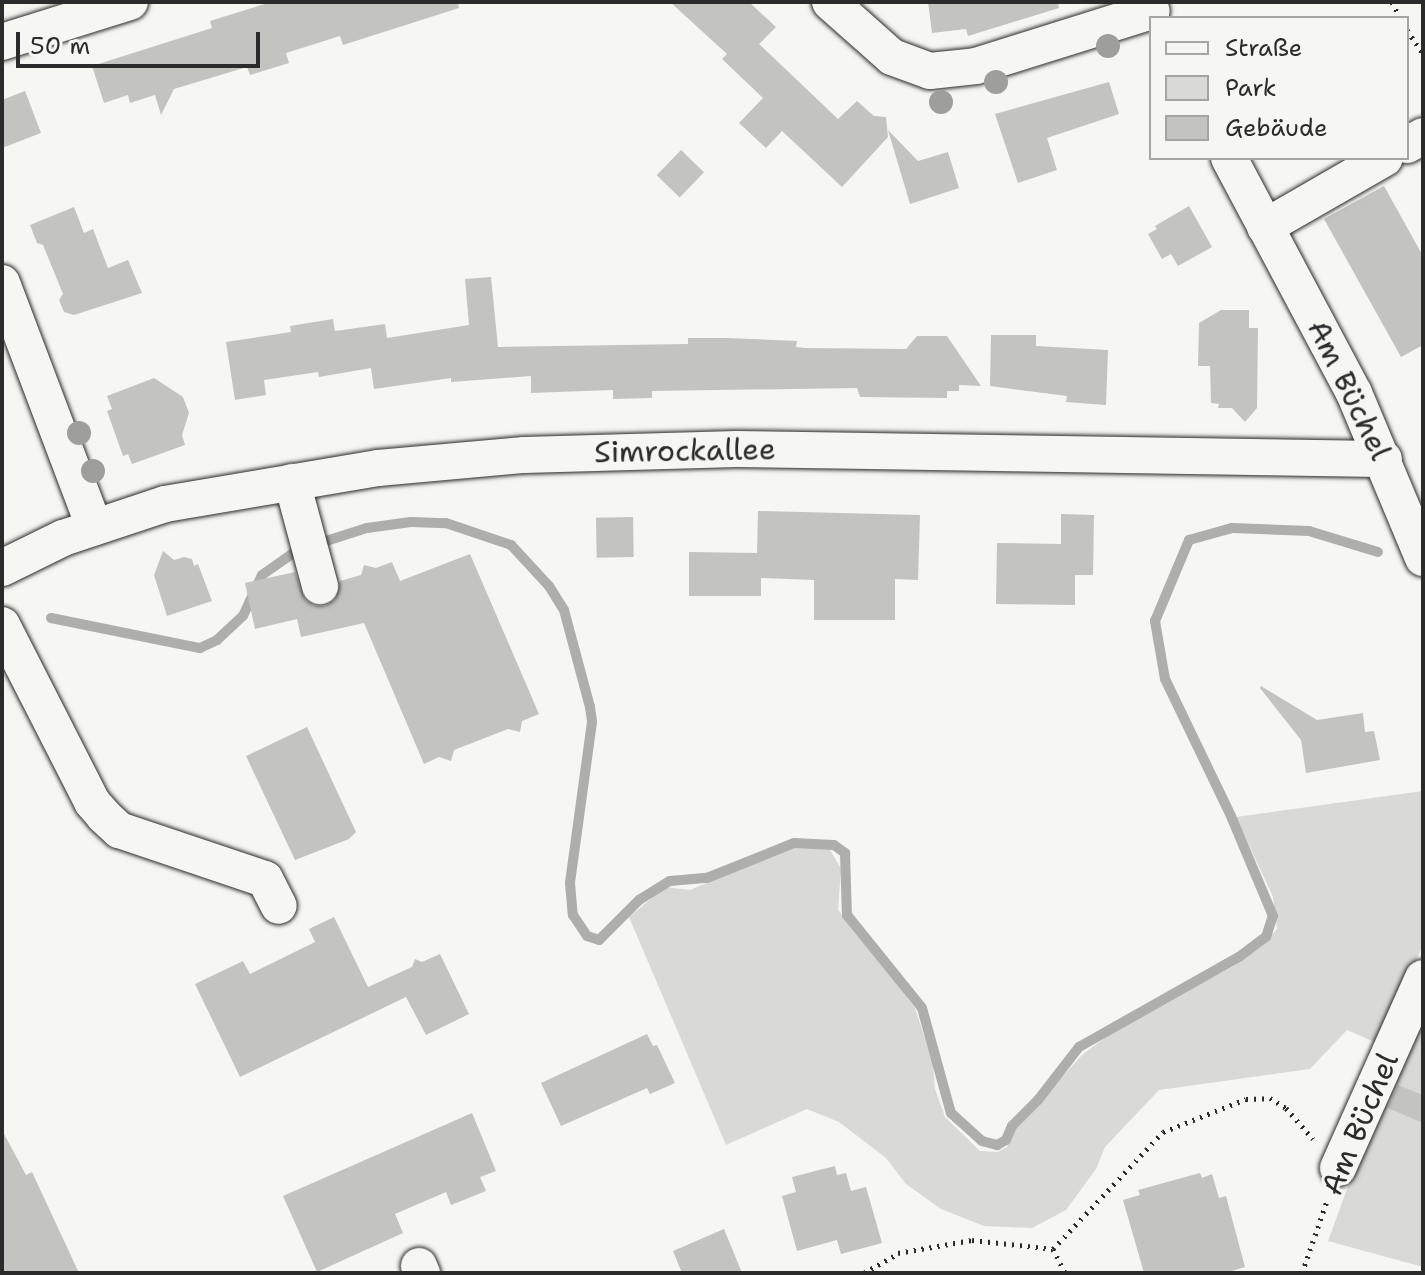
<!DOCTYPE html>
<meta charset="utf-8">
<style>
body{margin:0}
#map{position:relative;width:1425px;height:1275px;overflow:hidden;background:#f6f6f2;font-family:"Shantell Sans",sans-serif}
div>[style]{position:absolute}
.green>*{inset:0;background:#d9d9d5}
.stream>*{height:10px;margin:-5px;padding:0 5px;transform-origin:5px;border-radius:5px;background:#aeaeab}
.building>*{inset:0;background:#c3c3c0;transform-origin:0 0}
.path>*{height:5px;margin-top:-2.5px;transform-origin:0;background:repeating-linear-gradient(90deg,#2b2b2b 0 2px,transparent 0 8px)}
.roads{filter:drop-shadow(0 0 2px #2b2b2b) drop-shadow(0 0 2px #2b2b2b)}
.minor>*{height:36px;margin:-18px;padding:0 18px;transform-origin:18px;border-radius:18px;background:#f6f6f2}
.trees>*{width:24px;height:24px;margin:-12px;border-radius:50%;background:#9e9e9c}
span{translate:-50% -50%;white-space:nowrap;text-align:center;line-height:1.15;-webkit-text-stroke:6px #f6f6f2;paint-order:stroke}
.street-label{font-size:30px;color:#2b2b2b}
.frame{position:absolute;inset:0;border:4px solid #2b2b2b;pointer-events:none}
.legend{position:absolute;left:1149px;top:16px;width:260px;height:144px;box-sizing:border-box;background:#f6f6f2;border:2px solid #a5a5a2;margin:0;padding:10px 14px;list-style:none;font-size:24px;color:#2b2b2b}
.legend li{display:flex;align-items:center;gap:16px;height:40px}
.legend b{width:40px;border:2px solid #a5a5a2}
.scale{position:absolute;left:16px;top:32px;width:244px;height:36px;box-sizing:border-box;border:4px solid #2b2b2b;border-top:0;padding-left:10px;font-size:24px;line-height:28px;white-space:nowrap;color:#2b2b2b;-webkit-text-stroke:6px #f6f6f2;paint-order:stroke}
</style>
<div id="map">
<div class="green">
<div style="clip-path:polygon(1423px 791px,1423px 945px,1379px 1044px,1347px 1030px,1310px 1069px,1159px 1090px,1105px 1147px,1096px 1169px,1066px 1210px,1032px 1228px,984px 1226px,941px 1209px,906px 1184px,886px 1158px,839px 1122px,807px 1109px,726px 1145px,629px 917px,665px 887px,690px 890px,791px 847px,829px 848px,841px 869px,838px 910px,915px 1008px,933px 1063px,935px 1089px,945px 1117px,980px 1151px,998px 1152px,1007px 1147px,1013px 1130px,1082px 1055px,1125px 1023px,1232px 967px,1261px 946px,1277px 929px,1273px 897px,1236px 817px)"></div>
<div style="clip-path:polygon(1423px 1004px,1423px 1267px,1328px 1241px,1373px 1118px)"></div>
</div>
<div class="stream">
<div style="left:51px;top:618px;width:152px;rotate:11.4deg"></div>
<div style="left:200px;top:648px;width:19px;rotate:-25deg"></div>
<div style="left:217px;top:640px;width:35px;rotate:-43deg"></div>
<div style="left:243px;top:616px;width:45px;rotate:-65.1deg"></div>
<div style="left:262px;top:575px;width:38px;rotate:-35deg"></div>
<div style="left:293px;top:553px;width:29px;rotate:-20deg"></div>
<div style="left:320px;top:543px;width:49px;rotate:-17.7deg"></div>
<div style="left:367px;top:528px;width:44px;rotate:-7.8deg"></div>
<div style="left:411px;top:522px;width:35px;rotate:2deg"></div>
<div style="left:446px;top:523px;width:69px;rotate:18.7deg"></div>
<div style="left:511px;top:545px;width:56px;rotate:47.2deg"></div>
<div style="left:549px;top:586px;width:28px;rotate:58deg"></div>
<div style="left:564px;top:610px;width:100px;rotate:75deg"></div>
<div style="left:590px;top:707px;width:15px;rotate:82deg"></div>
<div style="left:592px;top:722px;width:162px;rotate:97.8deg"></div>
<div style="left:570px;top:883px;width:32px;rotate:85deg"></div>
<div style="left:573px;top:915px;width:25px;rotate:56deg"></div>
<div style="left:587px;top:936px;width:13px;rotate:18deg"></div>
<div style="left:599px;top:940px;width:57px;rotate:-45deg"></div>
<div style="left:639px;top:900px;width:36px;rotate:-32deg"></div>
<div style="left:670px;top:881px;width:37px;rotate:-5deg"></div>
<div style="left:707px;top:878px;width:94px;rotate:-21.9deg"></div>
<div style="left:794px;top:843px;width:40px;rotate:2.9deg"></div>
<div style="left:834px;top:845px;width:14px;rotate:36deg"></div>
<div style="left:845px;top:853px;width:62px;rotate:88.2deg"></div>
<div style="left:847px;top:915px;width:119px;rotate:51.1deg"></div>
<div style="left:922px;top:1008px;width:109px;rotate:74.6deg"></div>
<div style="left:951px;top:1113px;width:42px;rotate:42.1deg"></div>
<div style="left:982px;top:1141px;width:16px;rotate:15deg"></div>
<div style="left:997px;top:1145px;width:10px;rotate:-29deg"></div>
<div style="left:1006px;top:1140px;width:15px;rotate:-67deg"></div>
<div style="left:1012px;top:1126px;width:37px;rotate:-45deg"></div>
<div style="left:1038px;top:1100px;width:67px;rotate:-52.3deg"></div>
<div style="left:1079px;top:1047px;width:184px;rotate:-29.4deg"></div>
<div style="left:1239px;top:957px;width:34px;rotate:-37deg"></div>
<div style="left:1266px;top:937px;width:22px;rotate:-72deg"></div>
<div style="left:1273px;top:916px;width:108px;rotate:-112.8deg"></div>
<div style="left:1231px;top:816px;width:152px;rotate:-115.7deg"></div>
<div style="left:1165px;top:679px;width:59px;rotate:-99.8deg"></div>
<div style="left:1155px;top:621px;width:88px;rotate:-67.2deg"></div>
<div style="left:1189px;top:540px;width:45px;rotate:-15.6deg"></div>
<div style="left:1232px;top:528px;width:77px;rotate:2.2deg"></div>
<div style="left:1309px;top:531px;width:72px;rotate:16.9deg"></div>
</div>
<div class="building">
<div style="clip-path:polygon(271px 2px,458px 2px,459px 8px,343px 45px,340px 36px,286px 53px,289px 63px,250px 75px,247px 67px,174px 89px,161px 115px,155px 95px,130px 103px,128px 95px,104px 103px,92px 66px,212px 28px,210px 21px)"></div>
<div style="clip-path:polygon(670px 2px,749px 2px,776px 27px,759px 44px,838px 119px,857px 101px,874px 116px,886px 117px,888px 137px,842px 187px,782px 131px,766px 148px,739px 123px,763px 98px,722px 59px,727px 54px)"></div>
<div style="clip-path:polygon(928px 2px,1058px 2px,1059px 8px,968px 36px,966px 29px,932px 33px)"></div>
<div style="clip-path:polygon(1109px 82px,1119px 114px,1047px 138px,1057px 170px,1018px 183px,995px 114px)"></div>
<div style="clip-path:polygon(25px 91px,41px 133px,2px 148px,2px 100px)"></div>
<div style="clip-path:polygon(888px 130px,918px 161px,948px 152px,959px 188px,910px 204px)"></div>
<div style="left:681px;top:150px;width:32px;height:35px;rotate:44deg"></div>
<div style="clip-path:polygon(1384px 186px,1423px 256px,1423px 345px,1401px 357px,1324px 219px)"></div>
<div style="clip-path:polygon(1189px 206px,1212px 247px,1178px 266px,1171px 254px,1162px 259px,1148px 234px,1157px 229px,1155px 226px)"></div>
<div style="clip-path:polygon(74px 207px,84px 233px,93px 229px,108px 268px,128px 260px,142px 293px,74px 315px,64px 312px,59px 300px,63px 294px,43px 245px,37px 243px,30px 225px)"></div>
<div style="clip-path:polygon(491px 277px,498px 347px,688px 344px,688px 338px,728px 338px,797px 341px,796px 347px,805px 348px,906px 349px,917px 336px,947px 336px,981px 386px,959px 385px,959px 391px,947px 391px,947px 398px,860px 397px,857px 388px,652px 391px,652px 398px,613px 399px,613px 390px,531px 393px,531px 376px,451px 382px,451px 378px,374px 389px,371px 368px,319px 377px,318px 372px,264px 380px,266px 395px,235px 400px,226px 342px,291px 332px,290px 326px,333px 319px,335px 331px,385px 324px,387px 338px,469px 325px,465px 279px)"></div>
<div style="clip-path:polygon(1221px 310px,1249px 310px,1249px 328px,1258px 328px,1257px 408px,1245px 422px,1232px 408px,1218px 408px,1219px 404px,1211px 403px,1210px 366px,1198px 366px,1199px 323px)"></div>
<div style="clip-path:polygon(991px 335px,1036px 335px,1036px 346px,1108px 350px,1106px 405px,1066px 402px,1067px 396px,990px 386px)"></div>
<div style="clip-path:polygon(154px 378px,183px 397px,189px 413px,182px 435px,185px 445px,132px 464px,128px 454px,123px 456px,107px 411px,112px 409px,107px 396px)"></div>
<div style="clip-path:polygon(758px 511px,920px 515px,918px 580px,895px 579px,895px 620px,814px 620px,814px 580px,761px 578px,761px 596px,689px 596px,689px 552px,757px 553px)"></div>
<div style="clip-path:polygon(1061px 514px,1094px 515px,1093px 575px,1075px 575px,1075px 605px,996px 604px,997px 543px,1061px 544px)"></div>
<div style="left:633px;top:517px;width:40px;height:37px;rotate:89deg"></div>
<div style="clip-path:polygon(163px 551px,174px 560px,184px 557px,192px 559px,194px 566px,198px 564px,212px 601px,167px 616px,154px 575px)"></div>
<div style="clip-path:polygon(470px 554px,539px 714px,522px 721px,520px 732px,508px 729px,454px 750px,451px 761px,439px 757px,424px 764px,364px 623px,301px 637px,297px 619px,255px 629px,245px 583px,295px 572px,305px 600px,314px 606px,325px 606px,335px 600px,340px 581px,361px 575px,364px 565px,376px 568px,392px 562px,400px 581px)"></div>
<div style="clip-path:polygon(1261px 686px,1317px 720px,1363px 713px,1365px 732px,1374px 731px,1380px 760px,1306px 773px,1301px 740px,1260px 688px)"></div>
<div style="clip-path:polygon(307px 727px,356px 832px,349px 839px,295px 860px,246px 756px)"></div>
<div style="clip-path:polygon(334px 917px,368px 987px,412px 967px,415px 959px,422px 962px,440px 954px,469px 1014px,426px 1035px,406px 997px,240px 1077px,195px 984px,243px 961px,250px 974px,315px 942px,309px 929px)"></div>
<div style="clip-path:polygon(647px 1034px,653px 1046px,657px 1045px,675px 1083px,650px 1094px,647px 1088px,561px 1126px,541px 1083px)"></div>
<div style="clip-path:polygon(1398px 1085px,1423px 1095px,1423px 1123px,1388px 1108px)"></div>
<div style="clip-path:polygon(472px 1113px,496px 1171px,480px 1177px,486px 1191px,451px 1205px,446px 1192px,395px 1214px,403px 1233px,317px 1272px,283px 1196px)"></div>
<div style="clip-path:polygon(2px 1130px,26px 1175px,32px 1172px,79px 1273px,2px 1273px)"></div>
<div style="clip-path:polygon(835px 1166px,837px 1175px,846px 1173px,851px 1191px,866px 1187px,882px 1243px,841px 1254px,837px 1240px,797px 1251px,782px 1196px,796px 1192px,792px 1177px)"></div>
<div style="clip-path:polygon(1200px 1173px,1202px 1178px,1212px 1174px,1219px 1198px,1226px 1196px,1245px 1267px,1225px 1273px,1144px 1273px,1123px 1200px,1140px 1195px,1138px 1190px)"></div>
<div style="clip-path:polygon(724px 1229px,742px 1273px,682px 1273px,673px 1251px)"></div>
</div>
<div class="path">
<div style="left:1392px;top:2px;width:18px;rotate:63deg"></div>
<div style="left:1407px;top:30px;width:29px;rotate:56deg"></div>
<div style="left:1053px;top:1249px;width:27px;rotate:63deg"></div>
<div style="left:864px;top:1273px;width:39px;rotate:-30deg"></div>
<div style="left:898px;top:1253px;width:75px;rotate:-10deg"></div>
<div style="left:972px;top:1240px;width:81px;rotate:6.3deg"></div>
<div style="left:1053px;top:1249px;width:161px;rotate:-46.8deg"></div>
<div style="left:1163px;top:1132px;width:89px;rotate:-21.7deg"></div>
<div style="left:1246px;top:1099px;width:24px;rotate:-2deg"></div>
<div style="left:1270px;top:1098px;width:19px;rotate:32deg"></div>
<div style="left:1286px;top:1108px;width:41px;rotate:48.9deg"></div>
<div style="left:1302px;top:1273px;width:79px;rotate:-70.9deg"></div>
</div>
<div class="roads">
<div class="minor">
<div style="left:830px;top:2px;width:83px;rotate:41.6deg"></div>
<div style="left:892px;top:57px;width:40px;rotate:20.2deg"></div>
<div style="left:930px;top:71px;width:46px;rotate:-6.2deg"></div>
<div style="left:976px;top:66px;width:184px;rotate:-17.4deg"></div>
<div style="left:2px;top:42px;width:134px;rotate:-17.4deg"></div>
<div style="left:1407px;top:145px;width:18px;rotate:-29deg"></div>
<div style="left:1229px;top:158px;width:266px;rotate:62deg"></div>
<div style="left:1354px;top:393px;width:179px;rotate:67.3deg"></div>
<div style="left:1265px;top:227px;width:138px;rotate:-29.9deg"></div>
<div style="left:2px;top:283px;width:261px;rotate:69.3deg"></div>
<div style="left:292px;top:482px;width:108px;rotate:74.9deg"></div>
<div style="left:2px;top:568px;width:68px;rotate:-26.2deg"></div>
<div style="left:63px;top:538px;width:108px;rotate:-18.4deg"></div>
<div style="left:165px;top:504px;width:216px;rotate:-9.6deg"></div>
<div style="left:378px;top:468px;width:147px;rotate:-5.1deg"></div>
<div style="left:524px;top:455px;width:213px;rotate:-1.6deg"></div>
<div style="left:737px;top:449px;width:647px;rotate:0.89deg"></div>
<div style="left:2px;top:625px;width:199px;rotate:63deg"></div>
<div style="left:92px;top:802px;width:18px;rotate:49deg"></div>
<div style="left:104px;top:816px;width:21px;rotate:43deg"></div>
<div style="left:119px;top:830px;width:154px;rotate:18.6deg"></div>
<div style="left:265px;top:879px;width:30px;rotate:63deg"></div>
<div style="left:1338px;top:1168px;width:208px;rotate:-65.9deg"></div>
<div style="left:419px;top:1266px;width:8px;rotate:67deg"></div>
</div>
</div>
<div class="trees">
<div style="left:1108px;top:46px"></div>
<div style="left:996px;top:82px"></div>
<div style="left:941px;top:102px"></div>
<div style="left:79px;top:433px"></div>
<div style="left:93px;top:471px"></div>
</div>
<div class="street-label">
<span style="left:1349px;top:390px;rotate:64deg">Am Büchel</span>
<span style="left:685px;top:451px;rotate:-1deg">Simrockallee</span>
<span style="left:1360px;top:1124px;rotate:-67deg">Am Büchel</span>
</div>
<div class="frame"></div>
<ul class="legend">
<li><b style="height:10px;background:#f6f6f2"></b>Straße</li>
<li><b style="height:22px;background:#d9d9d5"></b>Park</li>
<li><b style="height:22px;background:#c3c3c0"></b>Gebäude</li>
</ul>
<div class="scale">50 m</div>
</div>
